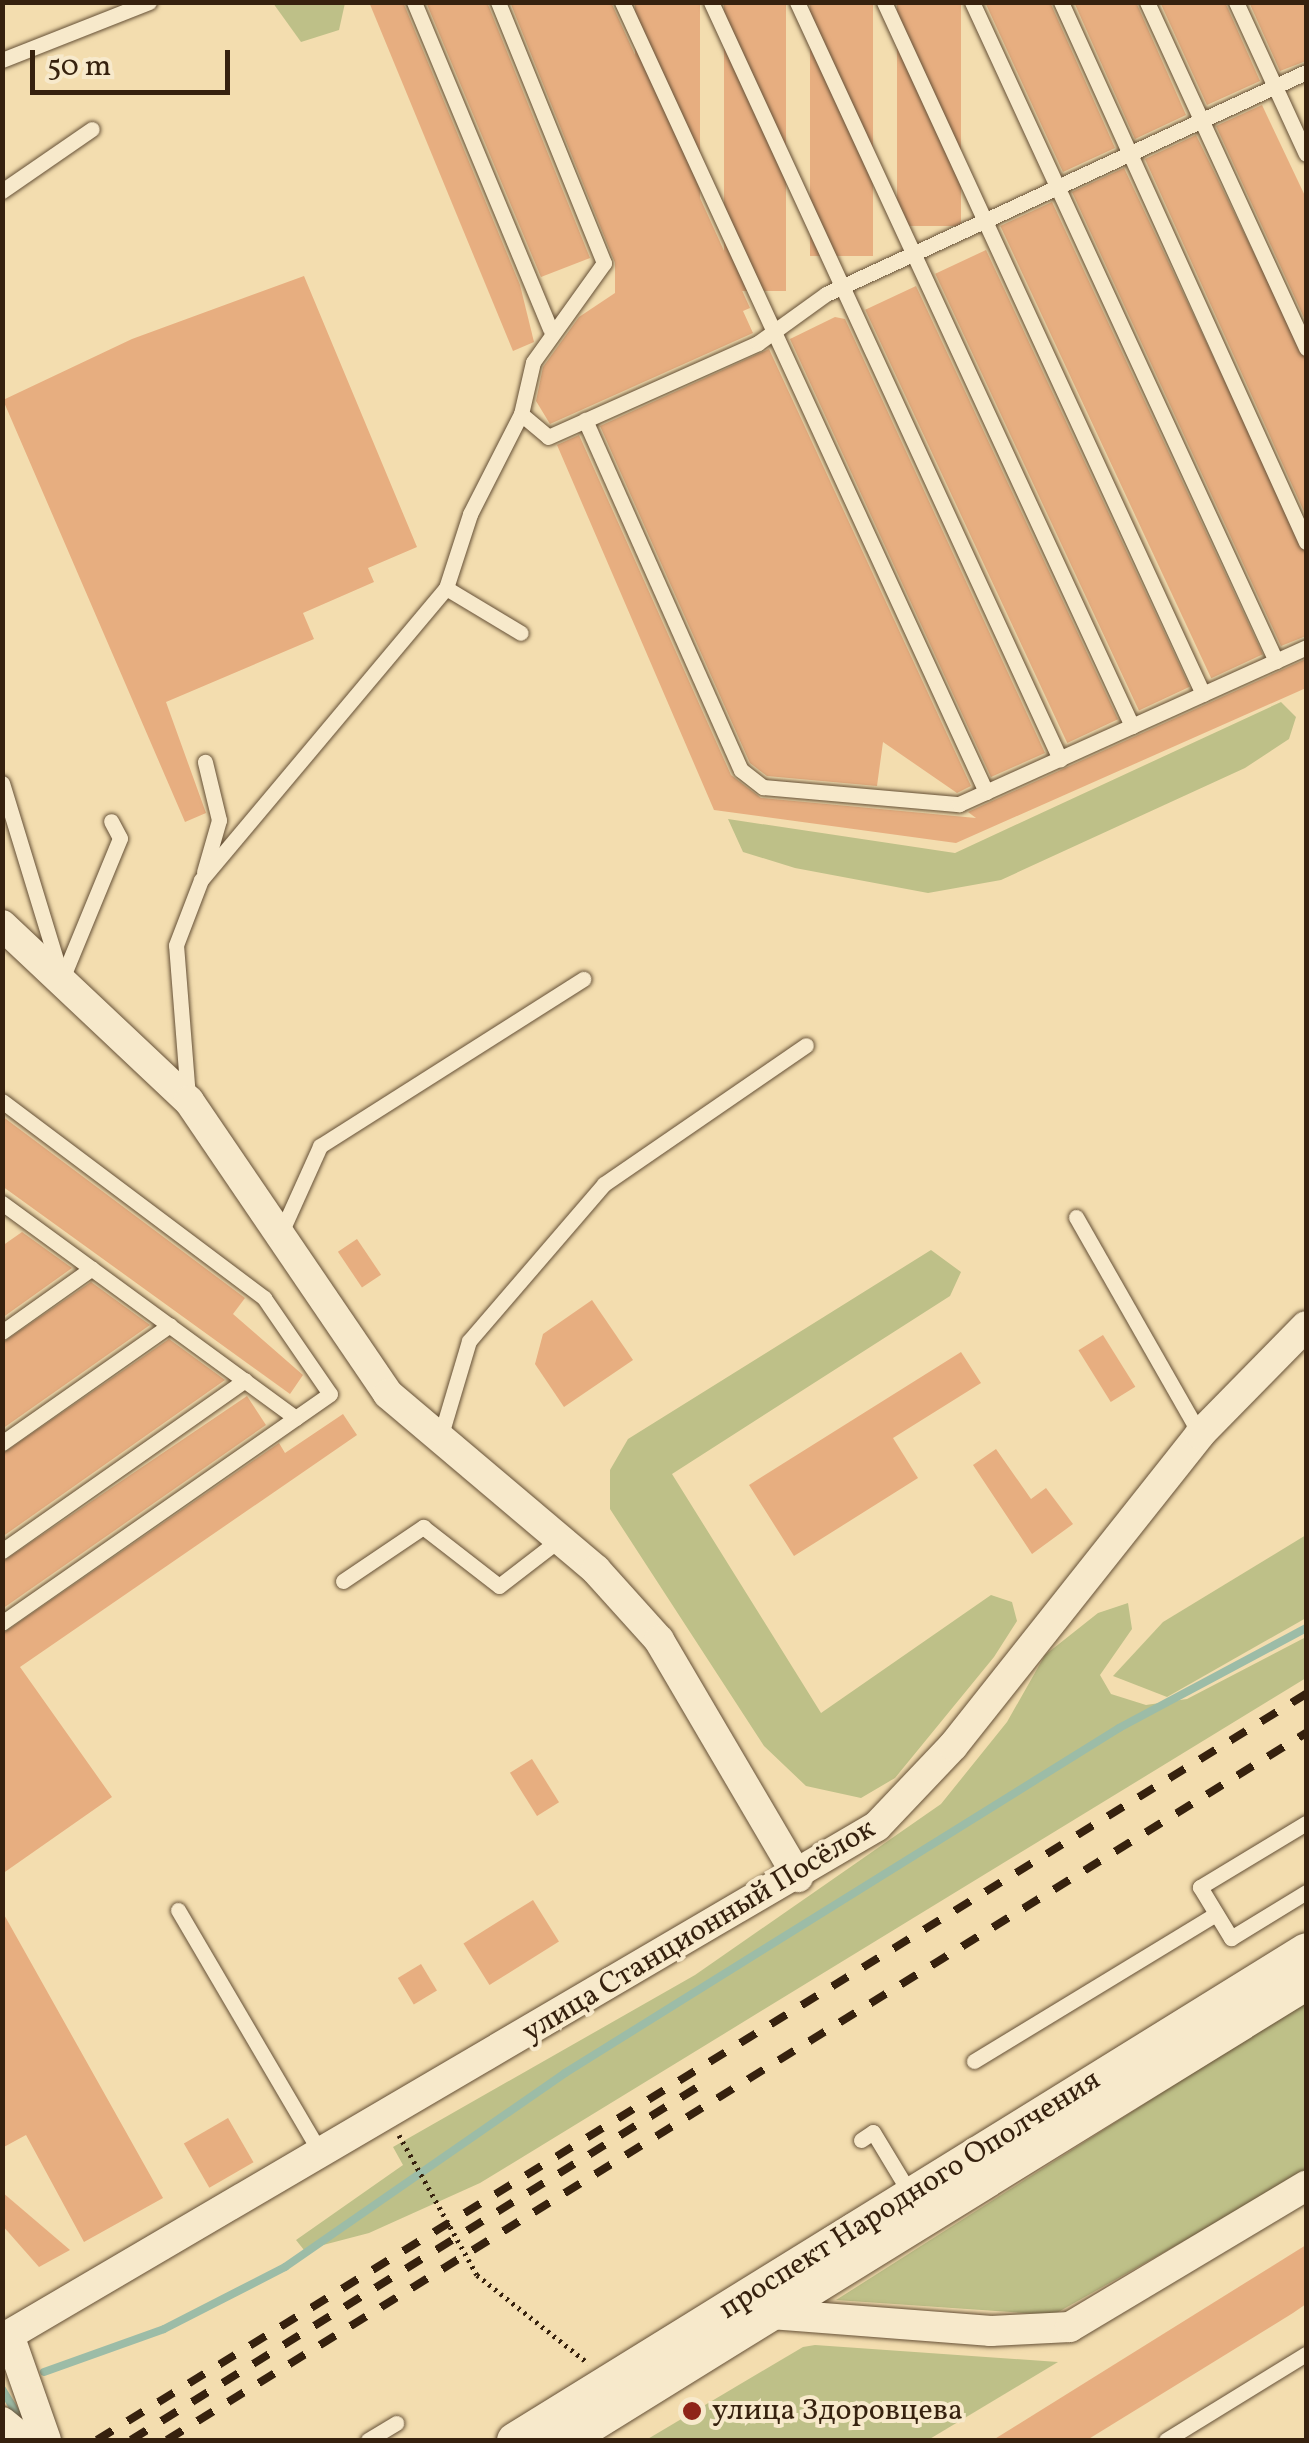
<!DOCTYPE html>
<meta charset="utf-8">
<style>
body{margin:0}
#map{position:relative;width:1309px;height:2443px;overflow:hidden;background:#f3ddaf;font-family:Vollkorn,serif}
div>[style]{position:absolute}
.green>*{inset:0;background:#bec088}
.stream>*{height:8px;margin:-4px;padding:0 4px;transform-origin:4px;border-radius:4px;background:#9cbca7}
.building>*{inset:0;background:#e7ae80;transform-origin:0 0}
.path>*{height:5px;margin-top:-2.5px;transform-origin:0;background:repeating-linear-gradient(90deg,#36210e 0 2.5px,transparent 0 7.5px)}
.roads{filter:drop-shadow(0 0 2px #655036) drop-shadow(0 0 2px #655036)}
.service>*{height:15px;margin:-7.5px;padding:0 7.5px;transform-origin:7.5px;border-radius:7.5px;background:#f7e9cb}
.minor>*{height:30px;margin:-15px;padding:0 15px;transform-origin:15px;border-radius:15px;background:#f7e9cb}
.tertiary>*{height:35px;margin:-17.5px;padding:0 17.5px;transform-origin:17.5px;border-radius:17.5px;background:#f7e9cb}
.rail>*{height:8px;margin-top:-4px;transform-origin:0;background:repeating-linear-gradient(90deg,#36210e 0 18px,transparent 0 36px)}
.dots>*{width:28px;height:28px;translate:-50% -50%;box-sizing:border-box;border:5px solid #f7e9cb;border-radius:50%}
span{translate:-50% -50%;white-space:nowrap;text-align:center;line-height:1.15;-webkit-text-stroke:8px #f7e9cb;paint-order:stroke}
.street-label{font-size:30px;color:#36210e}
.poi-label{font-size:30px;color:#36210e}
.left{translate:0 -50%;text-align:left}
.frame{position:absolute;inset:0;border:5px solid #36210e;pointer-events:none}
.scale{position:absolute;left:30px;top:50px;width:200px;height:45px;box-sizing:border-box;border:5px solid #36210e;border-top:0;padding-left:12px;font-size:30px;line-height:35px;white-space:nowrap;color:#36210e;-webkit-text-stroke:8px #f7e9cb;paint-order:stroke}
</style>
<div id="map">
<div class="green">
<div style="clip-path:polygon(273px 3px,345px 3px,339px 30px,301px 42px)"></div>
<div style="clip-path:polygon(1281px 702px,1296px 717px,1289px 739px,1245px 768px,1001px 880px,928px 893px,795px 868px,743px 852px,728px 819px,955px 853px)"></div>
<div style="clip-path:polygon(931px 1250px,961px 1272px,950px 1296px,672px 1474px,821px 1713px,991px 1595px,1012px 1602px,1017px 1621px,994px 1657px,895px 1778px,861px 1798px,806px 1786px,764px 1746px,610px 1509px,610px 1470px,628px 1439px)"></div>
<div style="clip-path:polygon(1306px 1535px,1306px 1618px,1167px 1697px,1113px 1676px,1163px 1622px)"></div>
<div style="clip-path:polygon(1128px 1603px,1132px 1629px,1100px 1675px,1111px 1694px,1146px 1705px,1187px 1699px,1306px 1637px,1306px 1678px,480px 2183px,369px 2233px,304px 2250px,296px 2240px,403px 2165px,393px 2147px,695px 1975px,941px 1804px,1007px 1722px,1045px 1655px,1098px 1613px)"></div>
<div style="clip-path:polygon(1306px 2001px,1306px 2172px,1053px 2315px,836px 2300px)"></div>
<div style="clip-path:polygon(803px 2347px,815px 2345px,1058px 2362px,928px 2440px,646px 2440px)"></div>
</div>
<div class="stream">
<div style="left:44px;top:2372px;width:127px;rotate:-19.7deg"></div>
<div style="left:164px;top:2329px;width:136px;rotate:-27.1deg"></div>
<div style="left:285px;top:2267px;width:341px;rotate:-34.7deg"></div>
<div style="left:565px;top:2073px;width:653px;rotate:-31.91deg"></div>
<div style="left:1119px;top:1728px;width:212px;rotate:-28.1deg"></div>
<div style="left:2px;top:2389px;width:41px;rotate:59deg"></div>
</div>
<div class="building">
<div style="clip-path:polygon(369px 2px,403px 2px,520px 285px,534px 342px,513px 351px)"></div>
<div style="clip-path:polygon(426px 2px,487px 2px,590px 258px,541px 277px)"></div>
<div style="clip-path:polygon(510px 2px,611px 2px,750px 308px,743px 311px,753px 333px,550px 424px,536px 401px,543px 367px,579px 317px,615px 293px,615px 263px)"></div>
<div style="left:635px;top:2px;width:65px;height:326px"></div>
<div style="left:724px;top:2px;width:62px;height:289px"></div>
<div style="left:810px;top:2px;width:63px;height:254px"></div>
<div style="left:897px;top:2px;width:64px;height:224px"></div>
<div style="clip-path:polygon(985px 2px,1050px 2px,1115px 148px,1063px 172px)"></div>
<div style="clip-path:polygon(1074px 2px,1136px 2px,1186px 115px,1135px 139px)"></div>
<div style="clip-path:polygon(1160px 2px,1225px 2px,1260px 81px,1207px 105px)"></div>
<div style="clip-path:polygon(1249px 2px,1306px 2px,1306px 61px,1280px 71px)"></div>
<div style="clip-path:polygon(1262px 105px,1306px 198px,1306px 322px,1216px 126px)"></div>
<div style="clip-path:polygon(1196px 135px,1306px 359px,1306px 516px,1145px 159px)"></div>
<div style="clip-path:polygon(1124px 168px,1306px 553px,1306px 636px,1281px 646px,1072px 192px)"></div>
<div style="left:1052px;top:202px;width:499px;height:57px;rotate:65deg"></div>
<div style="left:986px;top:250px;width:482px;height:56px;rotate:65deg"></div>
<div style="clip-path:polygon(304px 276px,417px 547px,368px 568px,374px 582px,303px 613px,314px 639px,166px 702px,206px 813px,185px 822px,3px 400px,132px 339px)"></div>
<div style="left:916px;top:286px;width:478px;height:56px;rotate:65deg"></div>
<div style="clip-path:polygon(835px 317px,845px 319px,1045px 753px,991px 777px,790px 339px)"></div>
<div style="clip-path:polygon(769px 349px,971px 786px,957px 793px,883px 742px,877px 786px,767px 776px,750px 763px,600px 426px)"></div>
<div style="clip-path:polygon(579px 435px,731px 775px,761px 798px,976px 818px,968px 812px,1306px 659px,1306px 688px,956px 843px,714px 810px,557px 445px)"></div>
<div style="clip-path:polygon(2px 1116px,245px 1298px,233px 1314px,303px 1375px,290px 1394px,2px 1186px)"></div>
<div style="clip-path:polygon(22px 1232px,72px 1268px,2px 1318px,2px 1246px)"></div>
<div style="left:357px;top:1239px;width:43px;height:23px;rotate:56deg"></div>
<div style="clip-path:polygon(91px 1282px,150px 1325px,2px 1429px,2px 1343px)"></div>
<div style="clip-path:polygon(592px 1300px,633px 1360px,564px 1407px,535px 1364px,543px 1334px)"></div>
<div style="left:1103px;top:1335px;width:61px;height:29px;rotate:58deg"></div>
<div style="clip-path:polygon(169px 1339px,225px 1380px,2px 1537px,2px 1454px)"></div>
<div style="clip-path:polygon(961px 1352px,981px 1383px,893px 1438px,918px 1478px,794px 1556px,749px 1485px)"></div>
<div style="clip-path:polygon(247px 1396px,266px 1425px,2px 1609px,2px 1562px)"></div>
<div style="clip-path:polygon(343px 1414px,357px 1435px,20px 1667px,112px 1797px,2px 1874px,2px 1634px,279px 1443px,285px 1453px)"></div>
<div style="clip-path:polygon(996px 1449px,1031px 1499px,1046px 1488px,1073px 1524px,1032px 1554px,973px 1465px)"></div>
<div style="left:532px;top:1759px;width:51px;height:26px;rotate:58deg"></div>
<div style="left:533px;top:1900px;width:49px;height:82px;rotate:58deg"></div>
<div style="clip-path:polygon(2px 1911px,163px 2198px,84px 2242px,26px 2135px,2px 2148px)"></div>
<div style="left:421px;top:1964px;width:31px;height:27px;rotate:59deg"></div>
<div style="left:228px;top:2118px;width:51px;height:51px;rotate:60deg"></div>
<div style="clip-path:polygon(2px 2192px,70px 2250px,39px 2267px,2px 2225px)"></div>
<div style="clip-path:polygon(1306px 2245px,1306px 2304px,1293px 2313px,1087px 2440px,993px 2440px)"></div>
</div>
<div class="path">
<div style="left:399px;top:2135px;width:160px;rotate:60.9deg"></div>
<div style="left:477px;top:2275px;width:142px;rotate:38.4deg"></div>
</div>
<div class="roads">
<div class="service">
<div style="left:414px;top:2px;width:354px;rotate:67.4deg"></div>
<div style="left:622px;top:2px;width:870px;rotate:65.26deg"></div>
<div style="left:711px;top:2px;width:834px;rotate:65.25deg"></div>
<div style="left:797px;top:2px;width:798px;rotate:65.17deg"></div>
<div style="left:884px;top:2px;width:762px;rotate:65.25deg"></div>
<div style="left:972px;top:2px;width:726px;rotate:65.24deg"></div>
<div style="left:1061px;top:2px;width:593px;rotate:65.6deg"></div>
<div style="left:1147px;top:2px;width:381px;rotate:65.3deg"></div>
<div style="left:1236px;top:2px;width:167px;rotate:65.3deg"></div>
<div style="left:2px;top:60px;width:158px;rotate:-21.5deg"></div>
<div style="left:2px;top:191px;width:109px;rotate:-34.6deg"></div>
<div style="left:521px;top:414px;width:35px;rotate:40deg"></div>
<div style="left:548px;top:437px;width:230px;rotate:-24.1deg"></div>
<div style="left:758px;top:343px;width:84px;rotate:-35.8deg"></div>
<div style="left:826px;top:294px;width:529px;rotate:-24.82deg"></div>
<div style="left:585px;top:420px;width:383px;rotate:66deg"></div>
<div style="left:741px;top:770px;width:28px;rotate:38deg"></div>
<div style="left:763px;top:787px;width:197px;rotate:5deg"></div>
<div style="left:959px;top:804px;width:381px;rotate:-24.3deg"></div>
<div style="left:446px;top:588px;width:78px;rotate:-72deg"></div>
<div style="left:470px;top:514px;width:112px;rotate:-63deg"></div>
<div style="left:521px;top:414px;width:53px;rotate:-77deg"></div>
<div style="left:533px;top:362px;width:122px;rotate:-54.4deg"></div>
<div style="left:604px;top:263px;width:282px;rotate:-112.1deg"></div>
<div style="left:2px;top:783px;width:195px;rotate:73deg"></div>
<div style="left:204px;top:872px;width:54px;rotate:-73.9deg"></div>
<div style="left:219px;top:820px;width:60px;rotate:-103.6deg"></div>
<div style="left:62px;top:979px;width:152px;rotate:-67.6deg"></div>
<div style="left:120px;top:838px;width:19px;rotate:-118deg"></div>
<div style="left:188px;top:1097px;width:152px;rotate:-94.5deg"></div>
<div style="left:176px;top:945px;width:70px;rotate:-69deg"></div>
<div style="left:201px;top:880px;width:381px;rotate:-50deg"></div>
<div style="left:446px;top:588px;width:87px;rotate:31deg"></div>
<div style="left:2px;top:1101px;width:328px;rotate:36.9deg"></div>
<div style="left:264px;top:1298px;width:116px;rotate:55.5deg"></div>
<div style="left:330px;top:1394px;width:400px;rotate:145.1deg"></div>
<div style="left:2px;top:1203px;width:364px;rotate:36.2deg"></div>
<div style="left:1076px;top:1217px;width:250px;rotate:60.3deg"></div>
<div style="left:279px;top:1237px;width:100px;rotate:-65.7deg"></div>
<div style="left:320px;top:1146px;width:312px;rotate:-32.4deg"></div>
<div style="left:2px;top:1332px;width:110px;rotate:-35.4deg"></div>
<div style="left:440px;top:1438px;width:101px;rotate:-73.4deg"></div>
<div style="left:469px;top:1341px;width:207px;rotate:-49.3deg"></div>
<div style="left:604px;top:1184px;width:245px;rotate:-34.5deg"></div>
<div style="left:2px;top:1443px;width:205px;rotate:-35.1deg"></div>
<div style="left:2px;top:1551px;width:297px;rotate:-35.1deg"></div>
<div style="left:343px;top:1581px;width:97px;rotate:-34deg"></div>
<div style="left:423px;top:1527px;width:96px;rotate:37.8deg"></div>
<div style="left:499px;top:1586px;width:77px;rotate:-37.6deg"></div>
<div style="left:1306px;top:1823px;width:124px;rotate:148.9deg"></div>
<div style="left:1200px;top:1887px;width:60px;rotate:58.7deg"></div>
<div style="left:1231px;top:1938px;width:88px;rotate:-31.5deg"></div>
<div style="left:178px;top:1910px;width:284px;rotate:59.6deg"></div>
<div style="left:974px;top:2061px;width:283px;rotate:-31.3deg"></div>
<div style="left:861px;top:2140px;width:14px;rotate:-34deg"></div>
<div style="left:873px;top:2132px;width:74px;rotate:58.9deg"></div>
<div style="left:368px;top:2440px;width:33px;rotate:-31deg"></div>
<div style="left:1166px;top:2440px;width:164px;rotate:-31.6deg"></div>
</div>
<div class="minor">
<div style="left:2px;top:925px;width:257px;rotate:43.3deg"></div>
<div style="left:189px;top:1101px;width:354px;rotate:55.8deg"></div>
<div style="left:388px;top:1394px;width:272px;rotate:40.2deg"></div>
<div style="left:596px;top:1570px;width:94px;rotate:48deg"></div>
<div style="left:659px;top:1640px;width:275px;rotate:59.6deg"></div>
<div style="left:771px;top:2314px;width:221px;rotate:4.4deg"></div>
<div style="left:991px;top:2331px;width:79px;rotate:-2.9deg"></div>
<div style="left:1070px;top:2327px;width:275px;rotate:-30.9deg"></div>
<div style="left:9px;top:2335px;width:111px;rotate:70.6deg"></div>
<div style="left:2px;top:2339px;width:1014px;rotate:-30.38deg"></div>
<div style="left:877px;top:1826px;width:110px;rotate:-46.5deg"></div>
<div style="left:953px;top:1746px;width:398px;rotate:-51.6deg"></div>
<div style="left:1200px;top:1434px;width:151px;rotate:-45.5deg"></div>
<div style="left:2px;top:2422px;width:28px;rotate:39deg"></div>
</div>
<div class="tertiary">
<div style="left:514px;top:2440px;width:931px;rotate:-31.74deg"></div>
<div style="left:565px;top:2440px;width:871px;rotate:-31.72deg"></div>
</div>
</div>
<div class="rail">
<div style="left:97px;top:2440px;width:1421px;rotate:-31.68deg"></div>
<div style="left:131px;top:2440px;width:675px;rotate:-31.92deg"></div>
<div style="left:167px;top:2440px;width:1341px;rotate:-31.83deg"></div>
</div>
<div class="dots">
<div style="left:692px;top:2411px;background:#8f2418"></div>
</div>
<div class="street-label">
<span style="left:699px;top:1931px;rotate:-31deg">улица Станционный Посёлок</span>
<span style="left:910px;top:2195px;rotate:-32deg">проспект Народного Ополчения</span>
</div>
<div class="poi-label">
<span class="left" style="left:712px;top:2411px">улица Здоровцева</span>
</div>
<div class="frame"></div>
<div class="scale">50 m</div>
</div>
